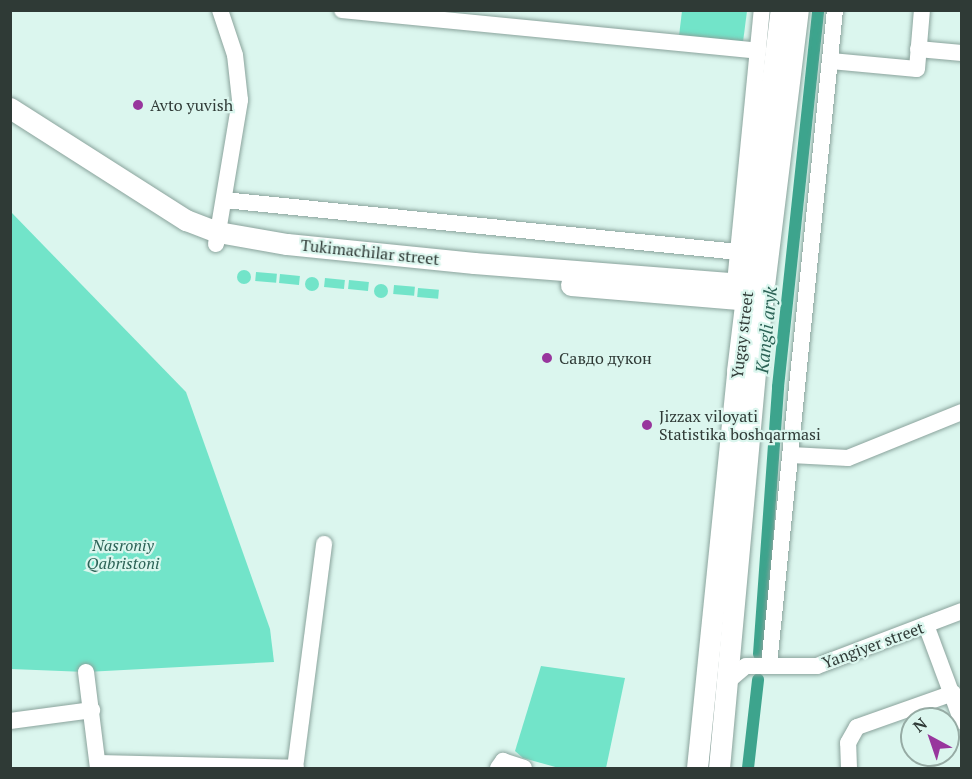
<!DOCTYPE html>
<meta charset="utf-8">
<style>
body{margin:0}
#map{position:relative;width:972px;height:779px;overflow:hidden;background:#dbf6ee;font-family:"PT Serif",serif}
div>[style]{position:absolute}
.green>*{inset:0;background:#72e4c9;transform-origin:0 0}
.round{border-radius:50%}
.canal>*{height:12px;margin:-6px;padding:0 6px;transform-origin:6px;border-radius:6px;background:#3da48d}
.roads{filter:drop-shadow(0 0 2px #8aa39c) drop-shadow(0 0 2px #8aa39c)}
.minor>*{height:16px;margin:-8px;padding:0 8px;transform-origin:8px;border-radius:8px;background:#fff}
.major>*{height:21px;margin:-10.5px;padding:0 10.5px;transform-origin:10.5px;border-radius:10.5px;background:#fff}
.dots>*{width:16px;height:16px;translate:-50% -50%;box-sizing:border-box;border:3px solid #dbf6ee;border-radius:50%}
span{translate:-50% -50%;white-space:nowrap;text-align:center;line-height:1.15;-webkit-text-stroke:4.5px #dbf6ee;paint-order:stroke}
.poi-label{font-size:16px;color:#2f3a36}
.left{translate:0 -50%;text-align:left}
.street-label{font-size:16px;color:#2f3a36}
.park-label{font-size:16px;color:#2d6357;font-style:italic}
.water-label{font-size:18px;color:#2c6356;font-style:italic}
.frame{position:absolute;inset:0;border:12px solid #2f3a36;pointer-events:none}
.north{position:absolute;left:900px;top:707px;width:60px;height:60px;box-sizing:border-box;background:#dbf6ee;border:2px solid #96aba4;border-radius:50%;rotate:320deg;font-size:16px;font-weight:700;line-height:24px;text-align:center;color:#2f3a36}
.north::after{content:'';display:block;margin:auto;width:21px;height:27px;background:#98369d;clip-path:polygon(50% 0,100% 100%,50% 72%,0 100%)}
</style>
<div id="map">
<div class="green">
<div style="clip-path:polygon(682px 11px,747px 11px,743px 42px,679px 36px)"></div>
<div style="clip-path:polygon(11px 212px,186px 392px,270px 629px,274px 662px,86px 672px,11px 669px)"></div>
<div class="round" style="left:237px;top:270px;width:14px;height:14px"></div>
<div style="left:256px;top:272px;width:21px;height:9px;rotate:5deg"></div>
<div style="left:280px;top:274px;width:20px;height:9px;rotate:6deg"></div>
<div class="round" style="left:305px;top:277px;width:14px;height:14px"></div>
<div style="left:325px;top:278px;width:20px;height:9px;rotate:6deg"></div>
<div style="left:349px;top:280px;width:20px;height:9px;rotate:6deg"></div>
<div class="round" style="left:374px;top:284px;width:14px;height:14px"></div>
<div style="left:394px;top:285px;width:21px;height:9px;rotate:5deg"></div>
<div style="left:418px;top:288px;width:21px;height:9px;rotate:5deg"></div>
<div style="clip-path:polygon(541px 666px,625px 678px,606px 768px,559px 768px,523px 758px,515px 751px)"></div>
</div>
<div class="canal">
<div style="left:759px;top:654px;width:268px;rotate:-85.9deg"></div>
<div style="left:778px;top:387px;width:379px;rotate:-83.9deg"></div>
<div style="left:748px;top:768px;width:89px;rotate:-83.5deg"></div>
</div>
<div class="roads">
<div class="minor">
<div style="left:342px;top:10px;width:418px;rotate:5.6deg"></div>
<div style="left:918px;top:49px;width:44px;rotate:5.2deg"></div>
<div style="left:831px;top:61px;width:86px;rotate:5.3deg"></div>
<div style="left:917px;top:69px;width:59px;rotate:-85.2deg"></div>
<div style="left:224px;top:200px;width:518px;rotate:5.77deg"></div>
<div style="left:216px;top:244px;width:146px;rotate:-80.5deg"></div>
<div style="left:240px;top:100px;width:45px;rotate:-96.3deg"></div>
<div style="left:235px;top:55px;width:47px;rotate:-108.4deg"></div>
<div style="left:735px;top:283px;width:274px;rotate:-84.4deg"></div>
<div style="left:791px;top:455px;width:57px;rotate:3deg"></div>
<div style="left:848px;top:458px;width:123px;rotate:-22deg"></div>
<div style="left:926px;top:625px;width:103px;rotate:69.6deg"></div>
<div style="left:769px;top:665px;width:658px;rotate:-84.25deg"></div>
<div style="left:86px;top:672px;width:97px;rotate:82.9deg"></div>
<div style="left:728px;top:681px;width:23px;rotate:-40deg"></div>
<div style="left:746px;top:666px;width:71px"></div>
<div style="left:817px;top:666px;width:155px;rotate:-20.8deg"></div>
<div style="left:10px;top:721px;width:83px;rotate:-7.6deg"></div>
<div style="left:98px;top:763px;width:198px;rotate:1.4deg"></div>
<div style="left:295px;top:768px;width:226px;rotate:-82.6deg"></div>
<div style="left:498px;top:768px;width:9px;rotate:-54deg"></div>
<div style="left:503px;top:761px;width:22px;rotate:18deg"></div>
<div style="left:849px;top:768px;width:25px;rotate:-92deg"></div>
<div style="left:848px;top:743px;width:18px;rotate:-61deg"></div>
<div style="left:857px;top:727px;width:102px;rotate:-19.5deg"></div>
</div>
<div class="major">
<div style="left:10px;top:108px;width:209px;rotate:32.5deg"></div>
<div style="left:186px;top:220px;width:34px;rotate:21deg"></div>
<div style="left:218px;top:232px;width:70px;rotate:9.9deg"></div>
<div style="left:287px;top:244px;width:188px;rotate:5.8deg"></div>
<div style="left:474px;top:263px;width:291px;rotate:4.5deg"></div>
<div style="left:571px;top:285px;width:192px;rotate:4.8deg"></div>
<div style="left:697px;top:768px;width:399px;rotate:-84.2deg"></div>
<div style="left:737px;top:371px;width:364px;rotate:-83.1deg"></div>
<div style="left:719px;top:768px;width:460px;rotate:-84.8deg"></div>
<div style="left:761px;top:310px;width:302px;rotate:-83deg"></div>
</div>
</div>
<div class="dots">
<div style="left:138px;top:105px;background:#98369d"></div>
<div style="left:547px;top:358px;background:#98369d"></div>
<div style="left:647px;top:425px;background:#98369d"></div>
</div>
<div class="poi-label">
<span class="left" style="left:150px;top:105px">Avto yuvish</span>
<span class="left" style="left:559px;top:358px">Cавдо дукон</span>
<span class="left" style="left:659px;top:425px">Jizzax viloyati<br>Statistika boshqarmasi</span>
</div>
<div class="street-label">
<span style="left:370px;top:252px;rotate:6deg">Tukimachilar street</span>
<span style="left:742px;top:335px;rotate:-83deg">Yugay street</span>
<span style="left:873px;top:645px;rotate:-20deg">Yangiyer street</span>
</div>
<div class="park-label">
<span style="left:123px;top:554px">Nasroniy<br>Qabristoni</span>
</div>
<div class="water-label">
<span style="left:766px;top:330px;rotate:-84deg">Kangli aryk</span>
</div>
<div class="frame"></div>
<div class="north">N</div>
</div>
